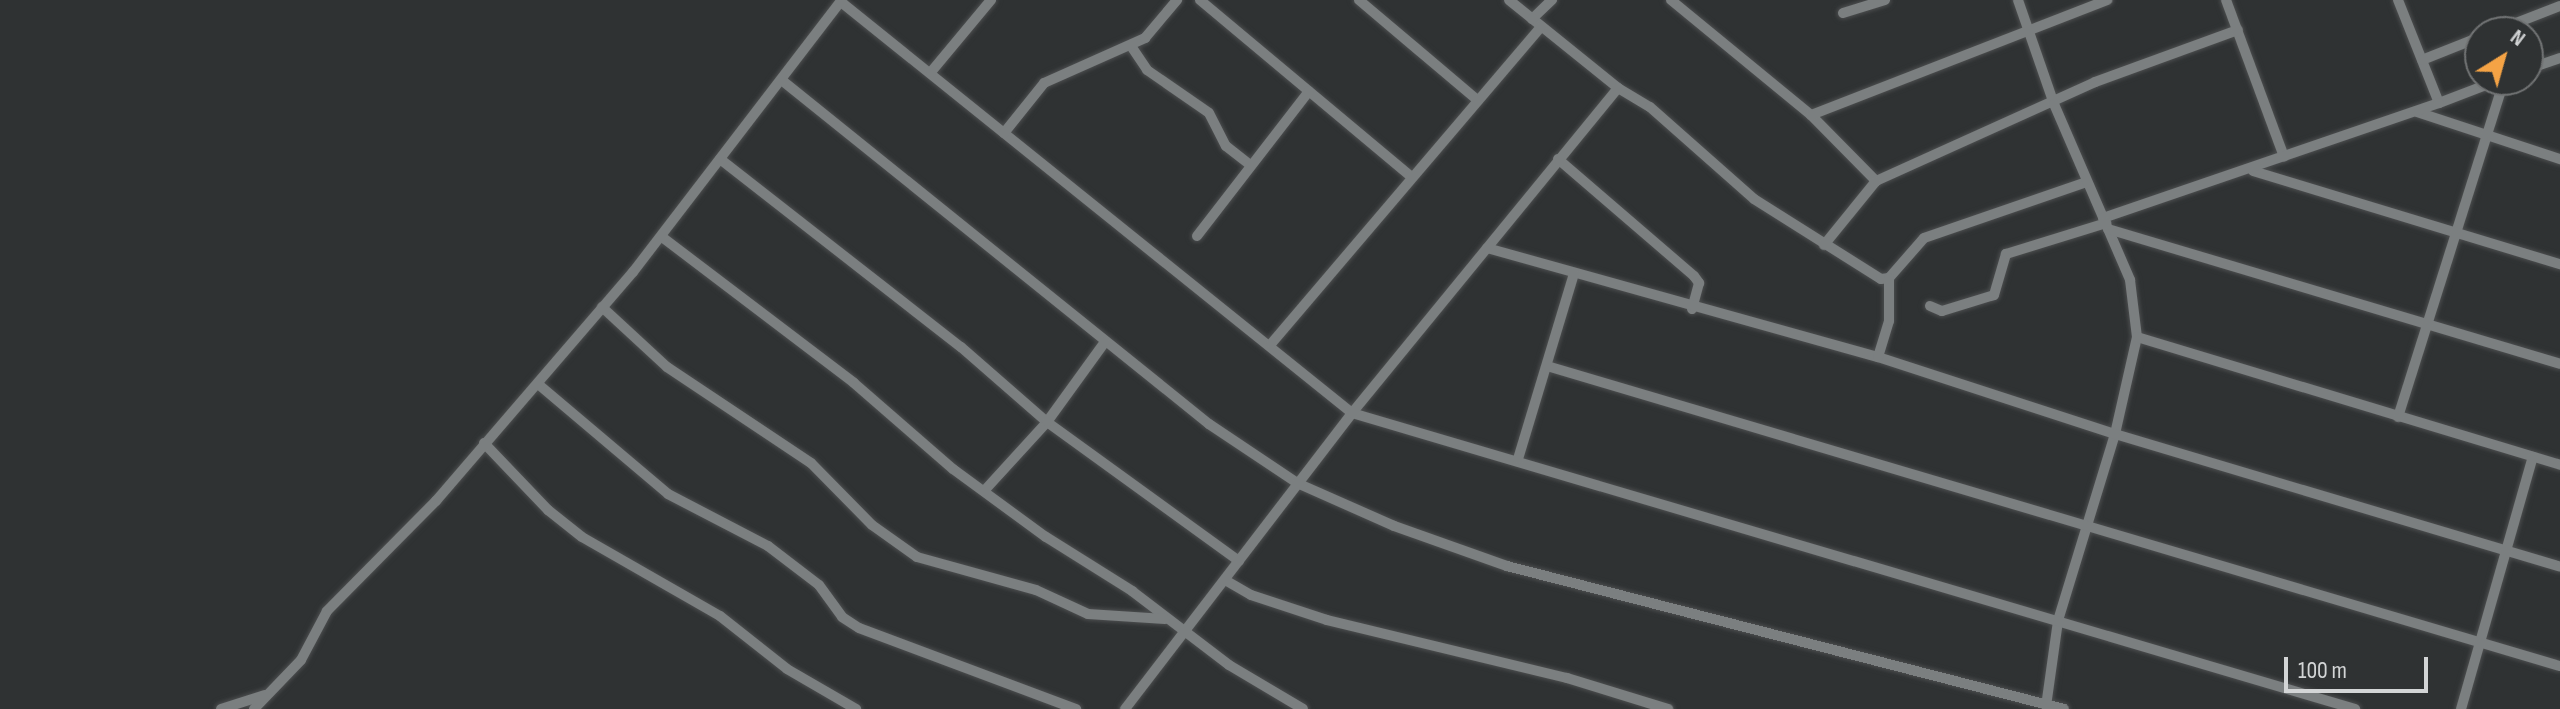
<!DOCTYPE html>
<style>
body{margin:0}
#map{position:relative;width:2560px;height:709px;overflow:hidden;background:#2f3233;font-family:"Sofia Sans Condensed",sans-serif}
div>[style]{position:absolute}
.roads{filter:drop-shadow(0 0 2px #4c4e4f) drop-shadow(0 0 2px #4c4e4f)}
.minor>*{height:10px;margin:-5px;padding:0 5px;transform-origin:5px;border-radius:5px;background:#7b7f80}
span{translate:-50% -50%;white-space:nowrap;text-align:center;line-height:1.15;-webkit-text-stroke:8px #2f3233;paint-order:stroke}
.north{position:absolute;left:2464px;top:16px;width:80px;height:80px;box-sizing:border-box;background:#2f3233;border:2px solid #717374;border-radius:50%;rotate:37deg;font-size:22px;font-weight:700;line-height:32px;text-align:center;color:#d3d5d6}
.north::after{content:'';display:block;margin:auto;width:28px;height:36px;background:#f5a345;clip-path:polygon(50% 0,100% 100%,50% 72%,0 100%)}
.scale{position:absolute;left:2284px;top:657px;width:144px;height:36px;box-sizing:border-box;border:4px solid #d3d5d6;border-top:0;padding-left:10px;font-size:24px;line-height:28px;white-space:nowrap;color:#d3d5d6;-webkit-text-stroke:6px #2f3233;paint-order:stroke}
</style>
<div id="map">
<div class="roads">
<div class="minor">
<div style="left:1200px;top:0;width:276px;rotate:39.9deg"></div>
<div style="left:1359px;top:0;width:153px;rotate:40.2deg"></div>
<div style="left:1509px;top:0;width:140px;rotate:38.9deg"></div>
<div style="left:1618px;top:88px;width:37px;rotate:31deg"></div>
<div style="left:1650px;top:107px;width:139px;rotate:41.5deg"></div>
<div style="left:1754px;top:199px;width:150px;rotate:32.2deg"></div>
<div style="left:1881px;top:279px;width:8px;rotate:-7deg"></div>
<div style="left:1889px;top:278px;width:53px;rotate:-48.8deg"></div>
<div style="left:1924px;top:238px;width:172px;rotate:-19deg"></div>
<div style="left:1671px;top:0;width:181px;rotate:39.4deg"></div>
<div style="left:1811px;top:115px;width:93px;rotate:45.4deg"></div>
<div style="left:1876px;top:181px;width:240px;rotate:-24.3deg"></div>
<div style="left:2095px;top:82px;width:152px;rotate:-20deg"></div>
<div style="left:2018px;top:0;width:110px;rotate:70.9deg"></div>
<div style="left:2054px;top:104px;width:192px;rotate:66.6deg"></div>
<div style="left:2130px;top:280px;width:57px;rotate:83deg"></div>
<div style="left:2137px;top:337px;width:99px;rotate:102.8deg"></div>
<div style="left:2115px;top:434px;width:195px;rotate:107deg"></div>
<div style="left:2058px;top:621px;width:86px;rotate:98deg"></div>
<div style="left:2226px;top:0;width:167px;rotate:69.7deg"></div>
<div style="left:2398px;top:0;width:111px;rotate:68.3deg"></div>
<div style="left:2439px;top:103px;width:64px;rotate:-21deg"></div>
<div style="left:841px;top:2px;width:656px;rotate:38.81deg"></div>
<div style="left:1352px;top:413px;width:1046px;rotate:16.44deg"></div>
<div style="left:1843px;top:13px;width:44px;rotate:-17.2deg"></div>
<div style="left:1532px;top:19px;width:28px;rotate:-44deg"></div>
<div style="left:2493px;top:32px;width:72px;rotate:-21.2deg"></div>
<div style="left:1131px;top:46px;width:29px;rotate:56deg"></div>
<div style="left:1147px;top:70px;width:75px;rotate:34.7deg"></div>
<div style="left:1209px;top:113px;width:37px;rotate:63deg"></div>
<div style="left:1226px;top:146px;width:29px;rotate:38deg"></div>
<div style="left:2422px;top:60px;width:62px;rotate:-21.6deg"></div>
<div style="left:2528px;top:69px;width:34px;rotate:-19deg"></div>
<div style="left:931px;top:72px;width:94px;rotate:-50.2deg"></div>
<div style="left:784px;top:82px;width:546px;rotate:38.82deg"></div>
<div style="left:1209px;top:424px;width:106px;rotate:33.8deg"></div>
<div style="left:1297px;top:483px;width:106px;rotate:23.9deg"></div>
<div style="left:1394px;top:526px;width:120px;rotate:19.5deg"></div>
<div style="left:1507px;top:566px;width:575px;rotate:14.4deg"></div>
<div style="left:2417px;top:112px;width:151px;rotate:18.2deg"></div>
<div style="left:1811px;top:115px;width:318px;rotate:-21.2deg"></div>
<div style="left:1004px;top:133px;width:64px;rotate:-51.3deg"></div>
<div style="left:1044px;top:83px;width:111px;rotate:-24deg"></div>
<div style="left:1145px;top:38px;width:50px;rotate:-49.9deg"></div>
<div style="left:720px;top:159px;width:306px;rotate:38deg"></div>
<div style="left:961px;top:347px;width:114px;rotate:41.1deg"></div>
<div style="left:1047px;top:422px;width:237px;rotate:35.9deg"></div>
<div style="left:1558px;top:159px;width:179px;rotate:40.7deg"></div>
<div style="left:1694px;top:276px;width:9px;rotate:54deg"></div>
<div style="left:1699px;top:283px;width:27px;rotate:105deg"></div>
<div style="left:2253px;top:171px;width:321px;rotate:16.9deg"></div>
<div style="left:2103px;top:218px;width:355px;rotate:-18.9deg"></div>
<div style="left:2108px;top:229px;width:472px;rotate:16.6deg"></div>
<div style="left:1197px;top:236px;width:183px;rotate:-52.3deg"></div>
<div style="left:662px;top:237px;width:241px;rotate:37.2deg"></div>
<div style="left:854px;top:383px;width:131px;rotate:41deg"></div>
<div style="left:953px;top:469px;width:115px;rotate:36.2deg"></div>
<div style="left:1046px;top:537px;width:102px;rotate:32.1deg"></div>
<div style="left:1132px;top:591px;width:122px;rotate:37.3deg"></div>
<div style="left:1229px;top:665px;width:86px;rotate:30.7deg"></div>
<div style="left:1824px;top:245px;width:82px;rotate:-50.9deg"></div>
<div style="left:1487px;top:248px;width:406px;rotate:15.6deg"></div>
<div style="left:1878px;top:357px;width:249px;rotate:18deg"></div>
<div style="left:2115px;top:434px;width:464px;rotate:16.6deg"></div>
<div style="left:1930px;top:306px;width:13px;rotate:23deg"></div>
<div style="left:1942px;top:311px;width:54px;rotate:-17.1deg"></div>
<div style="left:1994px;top:295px;width:43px;rotate:-73.7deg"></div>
<div style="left:2006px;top:254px;width:105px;rotate:-17.2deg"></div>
<div style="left:602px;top:307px;width:88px;rotate:42.7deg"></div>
<div style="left:667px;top:367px;width:173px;rotate:33.7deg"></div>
<div style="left:811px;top:463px;width:87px;rotate:45.5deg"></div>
<div style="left:872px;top:525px;width:55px;rotate:35.4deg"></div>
<div style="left:917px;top:557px;width:123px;rotate:15.5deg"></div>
<div style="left:1036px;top:590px;width:57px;rotate:24.8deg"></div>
<div style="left:1088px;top:614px;width:77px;rotate:3.7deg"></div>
<div style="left:2137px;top:337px;width:442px;rotate:16.8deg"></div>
<div style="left:1271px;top:344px;width:416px;rotate:-49.6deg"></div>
<div style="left:1878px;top:357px;width:38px;rotate:-73deg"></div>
<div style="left:1889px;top:321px;width:43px;rotate:-90deg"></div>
<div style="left:1547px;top:366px;width:1056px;rotate:16.5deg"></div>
<div style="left:538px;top:384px;width:170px;rotate:40.2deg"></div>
<div style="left:668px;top:494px;width:113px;rotate:27.5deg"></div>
<div style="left:768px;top:546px;width:64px;rotate:37.4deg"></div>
<div style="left:819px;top:585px;width:39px;rotate:54deg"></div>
<div style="left:842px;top:617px;width:20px;rotate:33deg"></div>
<div style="left:859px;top:628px;width:232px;rotate:20.5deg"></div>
<div style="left:2398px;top:417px;width:353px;rotate:-72.5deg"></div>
<div style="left:484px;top:443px;width:93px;rotate:46.3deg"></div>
<div style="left:548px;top:510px;width:43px;rotate:38.5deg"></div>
<div style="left:582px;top:537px;width:159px;rotate:29.8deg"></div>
<div style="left:720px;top:616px;width:85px;rotate:38.3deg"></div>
<div style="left:787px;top:669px;width:80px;rotate:30.1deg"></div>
<div style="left:1518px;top:459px;width:194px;rotate:-73.2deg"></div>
<div style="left:984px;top:491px;width:93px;rotate:-47.6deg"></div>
<div style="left:1047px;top:422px;width:99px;rotate:-54.1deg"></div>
<div style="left:1225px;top:580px;width:30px;rotate:30deg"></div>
<div style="left:1251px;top:595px;width:80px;rotate:18.2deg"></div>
<div style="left:1327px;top:620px;width:247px;rotate:13.6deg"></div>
<div style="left:1567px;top:678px;width:106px;rotate:17.1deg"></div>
<div style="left:221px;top:709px;width:46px;rotate:-17.7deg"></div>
<div style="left:254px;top:709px;width:68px;rotate:-46.2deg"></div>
<div style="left:301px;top:660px;width:55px;rotate:-62deg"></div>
<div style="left:327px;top:611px;width:155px;rotate:-45.3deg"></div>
<div style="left:436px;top:501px;width:302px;rotate:-49.3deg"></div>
<div style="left:633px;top:272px;width:343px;rotate:-52.5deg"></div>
<div style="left:1125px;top:709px;width:373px;rotate:-52.5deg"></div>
<div style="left:1352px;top:413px;width:420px;rotate:-50.7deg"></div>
<div style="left:2461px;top:709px;width:262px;rotate:-74.1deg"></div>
</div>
</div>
<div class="north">N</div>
<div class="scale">100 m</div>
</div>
